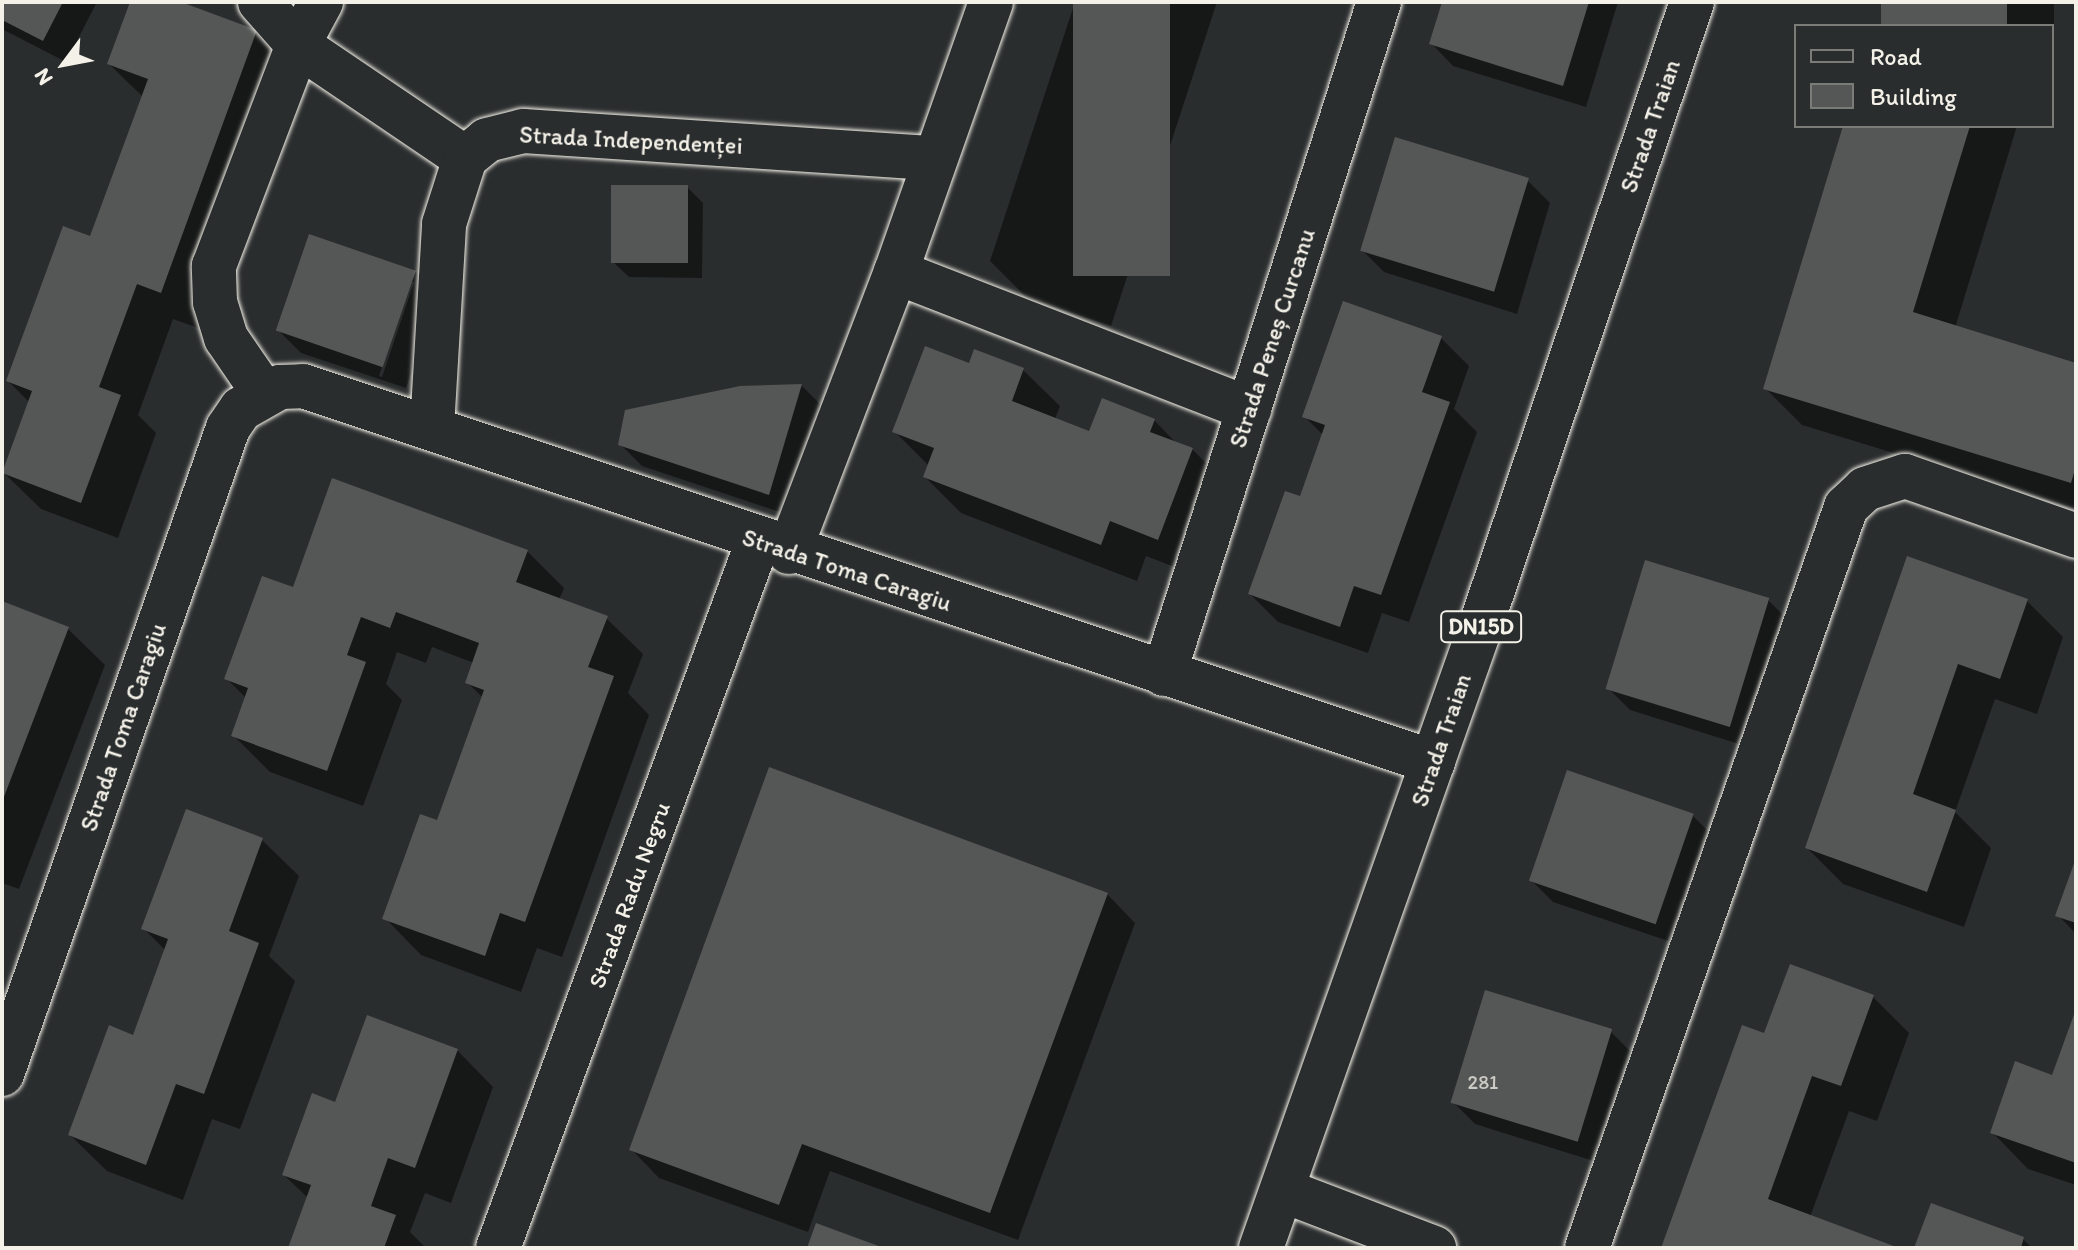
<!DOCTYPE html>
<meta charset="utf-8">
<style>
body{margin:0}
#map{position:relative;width:2078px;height:1250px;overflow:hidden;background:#2a2d2e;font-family:Itim,sans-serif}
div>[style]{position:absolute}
.shadow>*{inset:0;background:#0007;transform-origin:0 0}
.building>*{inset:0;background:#555756;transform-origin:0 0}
.roads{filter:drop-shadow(0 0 2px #f4f1e8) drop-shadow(0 0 2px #f4f1e8)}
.street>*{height:44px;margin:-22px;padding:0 22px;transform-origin:22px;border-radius:22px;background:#2a2d2e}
.primary>*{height:44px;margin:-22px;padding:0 22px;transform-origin:22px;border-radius:22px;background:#2a2d2e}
span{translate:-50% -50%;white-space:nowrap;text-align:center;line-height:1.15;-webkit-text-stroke:7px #2a2d2e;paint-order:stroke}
.number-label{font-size:20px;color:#cccac4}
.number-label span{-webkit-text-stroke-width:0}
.shield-label span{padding:2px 6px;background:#2a2d2e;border:2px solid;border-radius:6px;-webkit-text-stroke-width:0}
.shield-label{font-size:22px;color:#f4f1e8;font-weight:700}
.street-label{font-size:24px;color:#f4f1e8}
.frame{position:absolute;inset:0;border:4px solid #f4f1e8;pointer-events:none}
.legend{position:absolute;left:1794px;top:24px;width:260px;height:104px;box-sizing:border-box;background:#2a2d2e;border:2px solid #7b7b78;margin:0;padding:10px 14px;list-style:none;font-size:24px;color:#f4f1e8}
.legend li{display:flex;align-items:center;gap:16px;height:40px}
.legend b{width:40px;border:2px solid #7b7b78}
.north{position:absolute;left:24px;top:24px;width:80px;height:80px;-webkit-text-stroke:6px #2a2d2e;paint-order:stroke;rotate:238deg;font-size:22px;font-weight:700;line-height:32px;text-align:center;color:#f4f1e8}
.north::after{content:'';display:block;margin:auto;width:28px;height:36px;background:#f4f1e8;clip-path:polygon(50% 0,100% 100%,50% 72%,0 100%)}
</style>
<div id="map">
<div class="shadow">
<div style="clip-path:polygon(2px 2px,97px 2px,66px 62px,2px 29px)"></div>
<div style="clip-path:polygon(132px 2px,176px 2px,256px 32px,293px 68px,198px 328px,173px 319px,138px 415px,156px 433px,118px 538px,41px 509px,4px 473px,30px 403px,8px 381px,91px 238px,143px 97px,109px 64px)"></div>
<div style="clip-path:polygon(1075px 2px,1217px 2px,1111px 326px,1027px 298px,990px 261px)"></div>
<div style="clip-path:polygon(1444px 2px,1618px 2px,1586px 107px,1453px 66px,1431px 43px)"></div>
<div style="left:1883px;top:2px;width:171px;height:25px"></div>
<div style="clip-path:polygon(1845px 126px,2017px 126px,1955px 328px,2076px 365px,2076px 509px,1802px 425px,1765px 388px)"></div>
<div style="clip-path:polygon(1528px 181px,1550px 203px,1517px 314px,1384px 272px,1362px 250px)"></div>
<div style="clip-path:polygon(687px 187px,703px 203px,702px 278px,629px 277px,613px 262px)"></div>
<div style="clip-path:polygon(evenodd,415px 271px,438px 294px,406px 388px,301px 353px,279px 331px,415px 271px,410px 282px,414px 282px,382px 377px,379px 376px,410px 282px)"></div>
<div style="clip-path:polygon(1441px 338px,1469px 366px,1454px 409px,1477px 432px,1409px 622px,1382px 613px,1368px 653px,1278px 622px,1250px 594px,1301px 498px,1323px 435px,1304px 416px)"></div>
<div style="clip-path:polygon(970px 365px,1023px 370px,1060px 406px,1055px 419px,1090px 433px,1154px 420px,1177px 444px,1192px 449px,1229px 486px,1195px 575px,1146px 556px,1137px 581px,961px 513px,925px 477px,929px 466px,895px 432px)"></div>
<div style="clip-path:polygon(802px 386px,824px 408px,792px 516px,642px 466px,620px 444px,740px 388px)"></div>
<div style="clip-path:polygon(527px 551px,564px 588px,559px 600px,606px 618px,643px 654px,628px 693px,649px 715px,562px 957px,537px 948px,521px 992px,421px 955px,385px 918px,438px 823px,483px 698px,467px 682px,474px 663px,432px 647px,426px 663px,397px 652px,386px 684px,402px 700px,363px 806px,270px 772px,233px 735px,246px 698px,227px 679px,294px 590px)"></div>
<div style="clip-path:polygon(1909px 559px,2027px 601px,2063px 637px,2037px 714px,1995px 699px,1955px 812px,1991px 848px,1964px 927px,1843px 884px,1807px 848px)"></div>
<div style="clip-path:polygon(1768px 600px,1790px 622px,1752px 748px,1630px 710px,1608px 688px)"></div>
<div style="clip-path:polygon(2px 603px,68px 629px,105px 665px,19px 889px,2px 883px)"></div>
<div style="clip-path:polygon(1693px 816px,1715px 838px,1680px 945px,1553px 902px,1531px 880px)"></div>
<div style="clip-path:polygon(262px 840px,299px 876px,269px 956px,295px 981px,240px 1129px,212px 1119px,183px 1200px,107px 1171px,70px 1135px,134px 1038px,166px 951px,144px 929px)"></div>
<div style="clip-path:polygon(2076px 863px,2076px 934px,2058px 915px)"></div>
<div style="clip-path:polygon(1107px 894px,1135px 923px,1018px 1240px,830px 1171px,808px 1232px,659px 1178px,631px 1149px)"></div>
<div style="clip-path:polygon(1873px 997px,1909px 1033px,1877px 1121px,1849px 1111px,1810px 1217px,1894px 1248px,1664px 1248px,1765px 1036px)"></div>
<div style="clip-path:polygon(2076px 1014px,2076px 1185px,2028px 1169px,1992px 1132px,2053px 1078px)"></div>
<div style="clip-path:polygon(1611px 1032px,1634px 1055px,1600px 1163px,1475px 1124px,1453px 1102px)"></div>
<div style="clip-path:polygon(457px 1050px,493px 1087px,451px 1203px,425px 1193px,410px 1232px,426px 1248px,290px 1248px,308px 1198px,284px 1175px,336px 1105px)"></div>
<div style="clip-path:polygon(2023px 1239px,2032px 1248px,1917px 1248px)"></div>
</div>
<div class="building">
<div style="clip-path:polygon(2px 2px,63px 2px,43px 41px,2px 20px)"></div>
<div style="clip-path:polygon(130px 2px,181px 2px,257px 30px,161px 293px,137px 284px,99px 387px,121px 395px,81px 503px,2px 473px,32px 391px,6px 381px,63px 226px,90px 236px,148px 79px,107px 64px)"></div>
<div style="left:1073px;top:2px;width:97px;height:274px"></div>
<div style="clip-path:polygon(1442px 2px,1589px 2px,1563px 86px,1429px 44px)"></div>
<div style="left:1881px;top:2px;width:126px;height:25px"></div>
<div style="clip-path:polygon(1843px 126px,1970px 126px,1913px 312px,2076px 363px,2076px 466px,2071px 483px,1763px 389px)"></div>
<div style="left:1395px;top:137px;width:140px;height:119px;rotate:17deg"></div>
<div style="left:611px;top:185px;width:77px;height:78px"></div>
<div style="left:309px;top:234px;width:113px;height:102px;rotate:19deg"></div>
<div style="clip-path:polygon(1343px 301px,1442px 336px,1422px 392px,1450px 402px,1381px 595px,1354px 586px,1340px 627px,1248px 594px,1285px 491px,1300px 496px,1325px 425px,1302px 417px)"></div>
<div style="clip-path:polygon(925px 346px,969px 363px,974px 349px,1024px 368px,1012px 401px,1089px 431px,1102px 398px,1155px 419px,1150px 432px,1193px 448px,1158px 540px,1110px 521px,1101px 545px,923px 477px,934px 448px,892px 432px)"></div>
<div style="clip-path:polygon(802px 384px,769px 495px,618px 445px,625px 410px,740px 386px)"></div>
<div style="clip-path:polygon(332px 478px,528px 550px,516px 582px,608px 616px,588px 667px,614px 676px,525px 922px,500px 913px,485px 956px,382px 919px,420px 814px,437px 820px,484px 690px,465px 683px,479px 643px,396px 612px,390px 628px,361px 617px,347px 655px,366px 662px,327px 771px,231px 736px,248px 688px,224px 679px,262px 576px,293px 587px)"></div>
<div style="clip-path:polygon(1907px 556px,2028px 599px,2000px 679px,1958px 664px,1913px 794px,1956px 810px,1927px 892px,1805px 848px)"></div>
<div style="left:1645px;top:560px;width:130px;height:135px;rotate:17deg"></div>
<div style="clip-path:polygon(2px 601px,69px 627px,2px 802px)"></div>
<div style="clip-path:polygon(769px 767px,1108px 893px,990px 1213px,802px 1144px,779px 1205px,629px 1150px)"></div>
<div style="left:1567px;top:770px;width:134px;height:117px;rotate:19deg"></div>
<div style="clip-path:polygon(186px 809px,263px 838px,229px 931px,259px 943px,204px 1094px,176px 1084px,146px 1165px,68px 1135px,109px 1025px,133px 1035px,168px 939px,141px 929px)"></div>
<div style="clip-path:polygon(2076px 858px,2076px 923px,2055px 916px)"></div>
<div style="clip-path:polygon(1790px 964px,1874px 995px,1841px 1086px,1812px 1076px,1768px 1199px,1899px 1248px,1661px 1248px,1742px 1025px,1764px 1033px)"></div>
<div style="left:1485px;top:990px;width:133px;height:118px;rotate:17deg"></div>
<div style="clip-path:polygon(2076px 1009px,2076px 1163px,1990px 1133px,2015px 1061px,2052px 1075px)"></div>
<div style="clip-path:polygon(367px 1015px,458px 1049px,415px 1168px,388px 1158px,371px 1206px,396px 1215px,384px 1248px,288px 1248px,311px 1185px,282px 1175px,312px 1093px,335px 1102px)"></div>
<div style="clip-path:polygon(1931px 1203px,2024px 1237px,2021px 1248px,1914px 1248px)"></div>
<div style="clip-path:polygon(816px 1223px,884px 1248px,807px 1248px)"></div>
</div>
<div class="roads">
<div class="street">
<div style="left:260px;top:2px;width:57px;rotate:48.5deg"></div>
<div style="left:298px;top:45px;width:202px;rotate:34.1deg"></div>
<div style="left:896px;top:272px;width:379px;rotate:21.2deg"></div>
<div style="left:263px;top:392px;width:65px;rotate:-124.4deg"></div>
<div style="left:226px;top:338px;width:38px;rotate:-107deg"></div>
<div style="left:215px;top:302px;width:36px;rotate:-92deg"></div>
<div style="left:214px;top:266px;width:236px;rotate:-69.2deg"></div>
<div style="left:298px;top:45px;width:49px;rotate:-61.9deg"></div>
<div style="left:432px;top:428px;width:204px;rotate:-86.6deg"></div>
<div style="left:444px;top:224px;width:69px;rotate:-72.3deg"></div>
<div style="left:465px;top:158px;width:28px;rotate:-39deg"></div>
<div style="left:487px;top:140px;width:37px;rotate:-14deg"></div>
<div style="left:523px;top:131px;width:412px;rotate:3.8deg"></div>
<div style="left:789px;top:552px;width:300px;rotate:-69.1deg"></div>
<div style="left:896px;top:272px;width:286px;rotate:-70.6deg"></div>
<div style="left:1164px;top:674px;width:706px;rotate:-72.26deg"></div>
<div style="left:2px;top:1074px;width:684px;rotate:-70.72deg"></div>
<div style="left:228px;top:428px;width:23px;rotate:-56deg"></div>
<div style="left:241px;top:409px;width:45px;rotate:-29.4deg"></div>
<div style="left:280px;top:387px;width:23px;rotate:-2deg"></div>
<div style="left:303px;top:386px;width:1191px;rotate:18.4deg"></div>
<div style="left:1282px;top:1190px;width:163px;rotate:20.9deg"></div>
<div style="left:498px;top:1248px;width:753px;rotate:-69.81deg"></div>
<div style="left:1587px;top:1248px;width:785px;rotate:-70.73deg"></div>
<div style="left:1846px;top:507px;width:26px;rotate:-43deg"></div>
<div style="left:1865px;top:489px;width:42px;rotate:-18deg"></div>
<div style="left:1905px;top:476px;width:181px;rotate:19.3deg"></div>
</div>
<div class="primary">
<div style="left:1261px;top:1248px;width:661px;rotate:-70.55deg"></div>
<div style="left:1481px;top:625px;width:658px;rotate:-71.29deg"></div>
</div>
</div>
<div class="number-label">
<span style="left:1483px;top:1082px">281</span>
</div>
<div class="shield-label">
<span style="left:1481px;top:627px">DN15D</span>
</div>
<div class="street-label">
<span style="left:1650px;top:126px;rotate:-71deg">Strada Traian</span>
<span style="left:631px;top:140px;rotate:3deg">Strada Independenței</span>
<span style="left:1272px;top:338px;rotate:-72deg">Strada Peneș Curcanu</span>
<span style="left:847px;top:570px;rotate:18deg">Strada Toma Caragiu</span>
<span style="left:123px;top:727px;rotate:-71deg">Strada Toma Caragiu</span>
<span style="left:1441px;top:740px;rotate:-71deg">Strada Traian</span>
<span style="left:629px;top:895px;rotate:-70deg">Strada Radu Negru</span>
</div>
<div class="frame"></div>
<ul class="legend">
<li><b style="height:10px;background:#2a2d2e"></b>Road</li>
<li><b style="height:22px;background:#555756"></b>Building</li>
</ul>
<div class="north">N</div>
</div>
